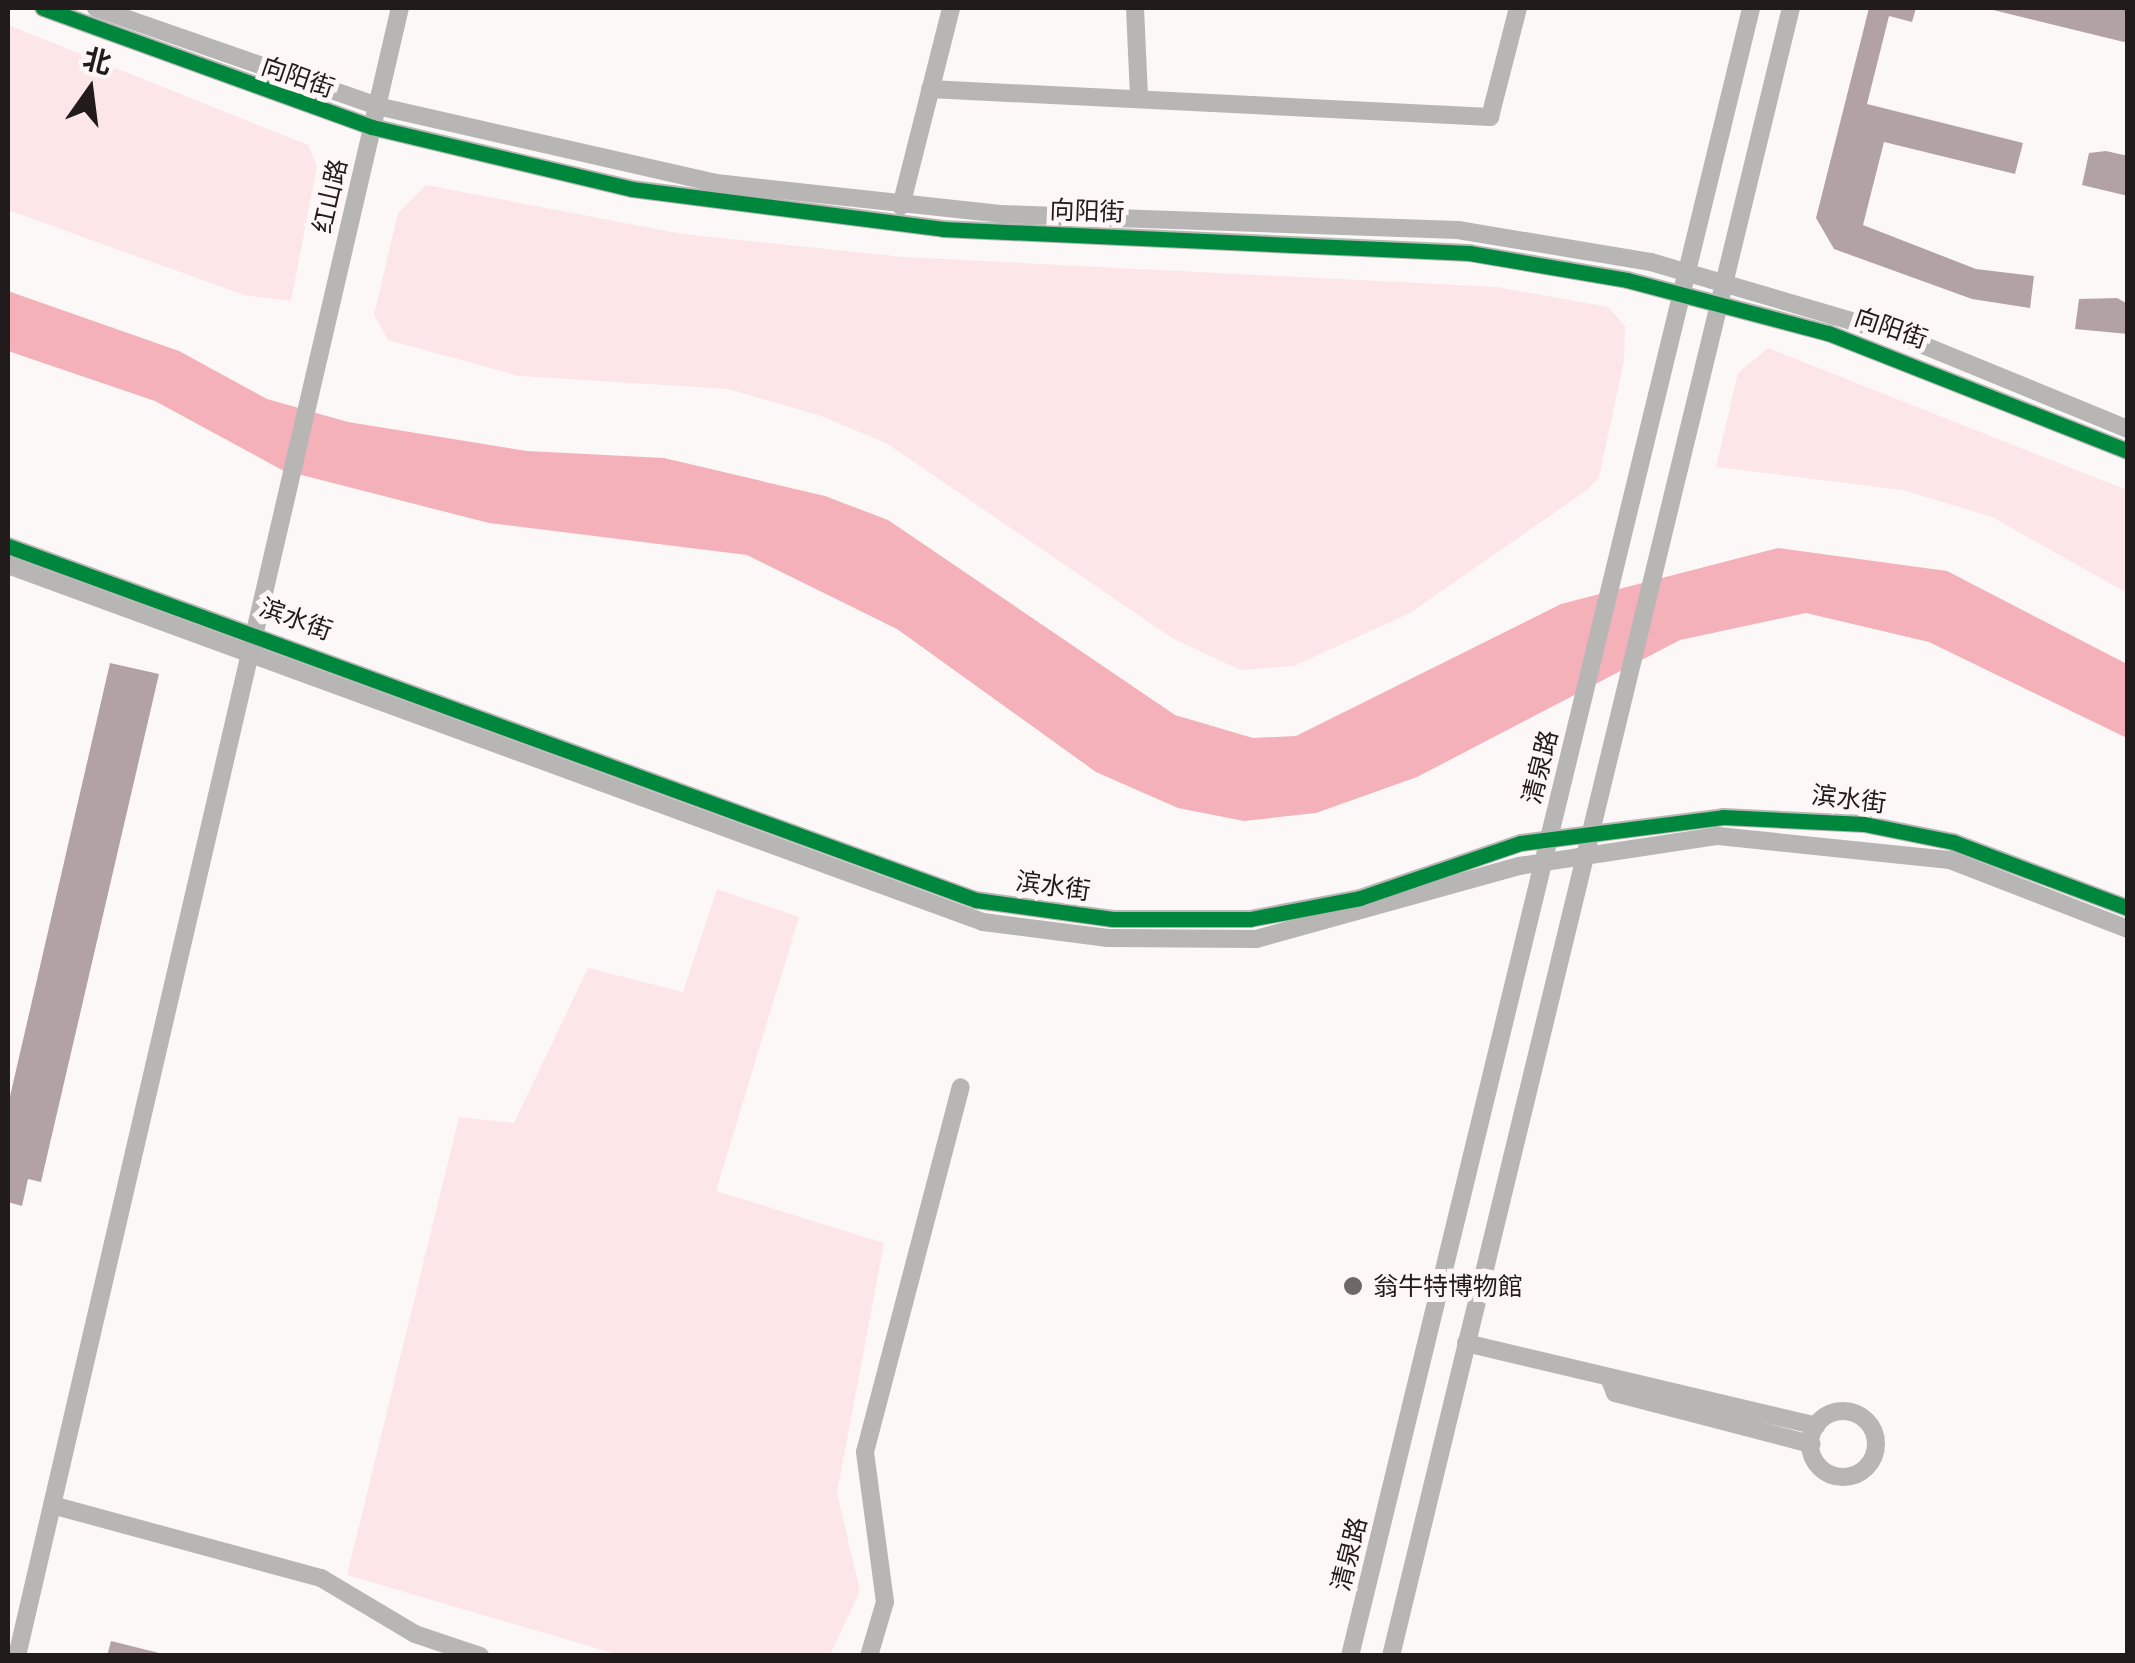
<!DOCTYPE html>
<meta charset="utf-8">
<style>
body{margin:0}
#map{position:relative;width:2135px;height:1663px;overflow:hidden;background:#fcf8f8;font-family:"Golos Text","Noto Sans SC",sans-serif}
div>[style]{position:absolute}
.green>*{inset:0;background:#fde6e8}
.water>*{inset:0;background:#f4b1ba}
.building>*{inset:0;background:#b3a2a5}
.minor>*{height:18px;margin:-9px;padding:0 9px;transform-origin:9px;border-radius:9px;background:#b8b5b5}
.minor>.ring{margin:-9px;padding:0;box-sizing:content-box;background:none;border:18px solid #b8b5b5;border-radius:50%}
.cycleway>*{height:15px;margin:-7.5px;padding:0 7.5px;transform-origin:7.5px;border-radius:7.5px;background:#00873e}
.dots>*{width:28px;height:28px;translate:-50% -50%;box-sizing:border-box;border:5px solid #fef6f7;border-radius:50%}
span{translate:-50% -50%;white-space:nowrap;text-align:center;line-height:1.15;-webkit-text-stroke:10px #fef6f7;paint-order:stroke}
.street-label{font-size:25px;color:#211b1c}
.poi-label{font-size:25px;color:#211b1c}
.left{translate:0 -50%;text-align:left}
.frame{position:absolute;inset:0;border:10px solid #211b1c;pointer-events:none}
.north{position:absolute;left:40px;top:40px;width:100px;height:100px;-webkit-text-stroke:8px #fef6f7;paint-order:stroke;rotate:14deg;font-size:28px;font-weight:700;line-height:40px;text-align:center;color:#211b1c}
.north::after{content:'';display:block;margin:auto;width:35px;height:45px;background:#211b1c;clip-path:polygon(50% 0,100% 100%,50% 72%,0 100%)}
</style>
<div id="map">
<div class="green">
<div style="clip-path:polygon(8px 25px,308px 145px,317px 166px,291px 301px,244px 295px,8px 210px)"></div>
<div style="clip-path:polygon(426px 185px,682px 234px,903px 257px,1497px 287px,1608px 307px,1625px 326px,1624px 361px,1599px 477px,1587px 490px,1410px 613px,1294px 666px,1240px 670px,1172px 638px,886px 443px,821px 416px,728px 389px,519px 376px,388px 340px,374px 315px,398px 213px)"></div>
<div style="clip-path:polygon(1768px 348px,2127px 490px,2127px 593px,1992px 517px,1903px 490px,1716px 467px,1738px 373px)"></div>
<div style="clip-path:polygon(717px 889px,799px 917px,716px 1191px,884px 1243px,837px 1493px,860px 1591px,830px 1655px,619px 1655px,347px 1575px,459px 1117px,514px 1123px,588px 968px,683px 992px)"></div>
</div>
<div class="water">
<div style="clip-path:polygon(8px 291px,179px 351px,267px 399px,348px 422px,527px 451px,664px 458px,825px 496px,888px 520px,1175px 715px,1253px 738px,1296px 736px,1561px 604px,1778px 548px,1947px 571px,2127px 664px,2127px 738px,1929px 642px,1806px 613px,1680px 640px,1417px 777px,1316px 813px,1244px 821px,1178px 808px,1096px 772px,897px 629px,747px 555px,489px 523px,282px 470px,155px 401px,8px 351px)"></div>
</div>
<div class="building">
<div style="clip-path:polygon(1869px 8px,1916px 8px,1912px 22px,1889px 16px,1867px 104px,2023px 143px,2015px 174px,1884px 142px,1863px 225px,1976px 269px,2034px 276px,2030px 308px,1972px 299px,1834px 249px,1816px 218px)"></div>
<div style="clip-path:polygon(1989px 8px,2128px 8px,2128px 43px,1989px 9px)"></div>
<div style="clip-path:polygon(2106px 151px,2128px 156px,2128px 196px,2082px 185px,2089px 153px)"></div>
<div style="clip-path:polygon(2117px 298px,2128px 304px,2128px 334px,2075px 329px,2079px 299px)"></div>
<div style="clip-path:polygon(110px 663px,159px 674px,41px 1182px,28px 1179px,22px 1206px,8px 1202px,8px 1105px)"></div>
<div style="clip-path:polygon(111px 1641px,163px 1654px,163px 1656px,107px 1656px)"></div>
</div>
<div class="minor">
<div style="left:43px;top:8px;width:350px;rotate:19.9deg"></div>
<div style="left:372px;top:127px;width:267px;rotate:13.4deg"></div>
<div style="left:632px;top:189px;width:314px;rotate:7.3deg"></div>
<div style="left:943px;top:229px;width:527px;rotate:2.61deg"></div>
<div style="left:1469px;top:253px;width:160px;rotate:9.7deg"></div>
<div style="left:1627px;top:280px;width:208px;rotate:14.8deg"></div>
<div style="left:1828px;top:333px;width:322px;rotate:21.5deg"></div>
<div style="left:96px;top:8px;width:298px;rotate:19.2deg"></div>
<div style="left:377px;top:106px;width:348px;rotate:12.8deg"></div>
<div style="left:716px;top:183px;width:286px;rotate:6.2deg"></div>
<div style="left:1000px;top:214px;width:458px;rotate:2deg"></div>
<div style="left:1458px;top:230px;width:196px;rotate:9.4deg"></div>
<div style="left:1651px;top:262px;width:255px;rotate:16.4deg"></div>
<div style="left:1896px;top:334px;width:251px;rotate:22.3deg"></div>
<div style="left:1135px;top:8px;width:87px;rotate:87.4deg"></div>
<div style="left:930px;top:89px;width:561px;rotate:2.86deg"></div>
<div style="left:1490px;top:117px;width:113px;rotate:-75.6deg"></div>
<div style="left:901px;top:206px;width:204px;rotate:-75.8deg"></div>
<div style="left:8px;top:546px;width:1031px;rotate:20.09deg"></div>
<div style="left:976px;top:900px;width:138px;rotate:7.9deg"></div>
<div style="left:1113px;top:919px;width:137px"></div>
<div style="left:1250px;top:919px;width:112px;rotate:-10.8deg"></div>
<div style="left:1360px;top:898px;width:170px;rotate:-18.9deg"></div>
<div style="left:1521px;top:843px;width:204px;rotate:-7.3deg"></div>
<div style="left:1723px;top:817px;width:141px;rotate:2.8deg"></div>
<div style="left:1864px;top:824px;width:91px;rotate:11.4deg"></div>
<div style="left:1953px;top:842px;width:187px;rotate:20.7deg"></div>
<div style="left:8px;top:565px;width:1038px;rotate:20.11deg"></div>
<div style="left:983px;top:922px;width:126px;rotate:7.3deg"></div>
<div style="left:1108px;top:938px;width:148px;rotate:0.4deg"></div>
<div style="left:1256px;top:939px;width:273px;rotate:-15.5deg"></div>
<div style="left:1519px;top:866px;width:201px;rotate:-8.6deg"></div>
<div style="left:1718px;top:836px;width:233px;rotate:5.9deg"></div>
<div style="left:1950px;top:860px;width:191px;rotate:21.2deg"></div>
<div style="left:1466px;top:1343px;width:360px;rotate:13.3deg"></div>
<div style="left:1610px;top:1380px;width:14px;rotate:69deg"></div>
<div style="left:1615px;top:1393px;width:203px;rotate:14.6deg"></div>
<div class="ring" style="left:1810px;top:1411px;width:48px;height:48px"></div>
<div style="left:52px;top:1505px;width:279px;rotate:15.2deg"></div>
<div style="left:321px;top:1578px;width:109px;rotate:30.8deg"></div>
<div style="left:415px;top:1634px;width:69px;rotate:18.7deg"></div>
<div style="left:17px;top:1656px;width:1692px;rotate:-76.92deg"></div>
<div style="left:869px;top:1656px;width:56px;rotate:-73.5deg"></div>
<div style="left:885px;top:1602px;width:151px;rotate:-97.6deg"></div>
<div style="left:865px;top:1452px;width:377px;rotate:-75.3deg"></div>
<div style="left:1350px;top:1656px;width:1696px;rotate:-76.32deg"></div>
<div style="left:1391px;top:1656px;width:1696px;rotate:-76.36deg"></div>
</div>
<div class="cycleway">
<div style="left:43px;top:8px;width:350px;rotate:19.9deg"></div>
<div style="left:372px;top:127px;width:267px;rotate:13.4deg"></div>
<div style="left:632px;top:189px;width:314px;rotate:7.3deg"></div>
<div style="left:943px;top:229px;width:527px;rotate:2.61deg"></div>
<div style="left:1469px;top:253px;width:160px;rotate:9.7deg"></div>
<div style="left:1627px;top:280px;width:208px;rotate:14.8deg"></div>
<div style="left:1828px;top:333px;width:322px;rotate:21.5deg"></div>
<div style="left:8px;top:546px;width:1031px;rotate:20.09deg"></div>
<div style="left:976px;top:900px;width:138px;rotate:7.9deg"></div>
<div style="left:1113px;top:919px;width:137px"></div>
<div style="left:1250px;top:919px;width:112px;rotate:-10.8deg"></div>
<div style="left:1360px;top:898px;width:170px;rotate:-18.9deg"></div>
<div style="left:1521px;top:843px;width:204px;rotate:-7.3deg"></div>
<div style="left:1723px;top:817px;width:141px;rotate:2.8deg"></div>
<div style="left:1864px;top:824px;width:91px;rotate:11.4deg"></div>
<div style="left:1953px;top:842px;width:187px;rotate:20.7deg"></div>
</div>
<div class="dots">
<div style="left:1353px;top:1286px;background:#6e6869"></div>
</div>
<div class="street-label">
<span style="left:298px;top:77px;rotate:19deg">向阳街</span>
<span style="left:330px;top:196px;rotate:-77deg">红山路</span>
<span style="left:1087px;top:211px;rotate:2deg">向阳街</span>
<span style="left:1891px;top:328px;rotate:19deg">向阳街</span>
<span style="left:296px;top:619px;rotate:20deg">滨水街</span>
<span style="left:1540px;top:767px;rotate:-76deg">清泉路</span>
<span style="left:1849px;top:799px;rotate:7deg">滨水街</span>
<span style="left:1053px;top:886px;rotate:8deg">滨水街</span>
<span style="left:1349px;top:1554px;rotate:-76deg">清泉路</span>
</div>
<div class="poi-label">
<span class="left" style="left:1373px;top:1286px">翁牛特博物館</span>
</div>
<div class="frame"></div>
<div class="north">北</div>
</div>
